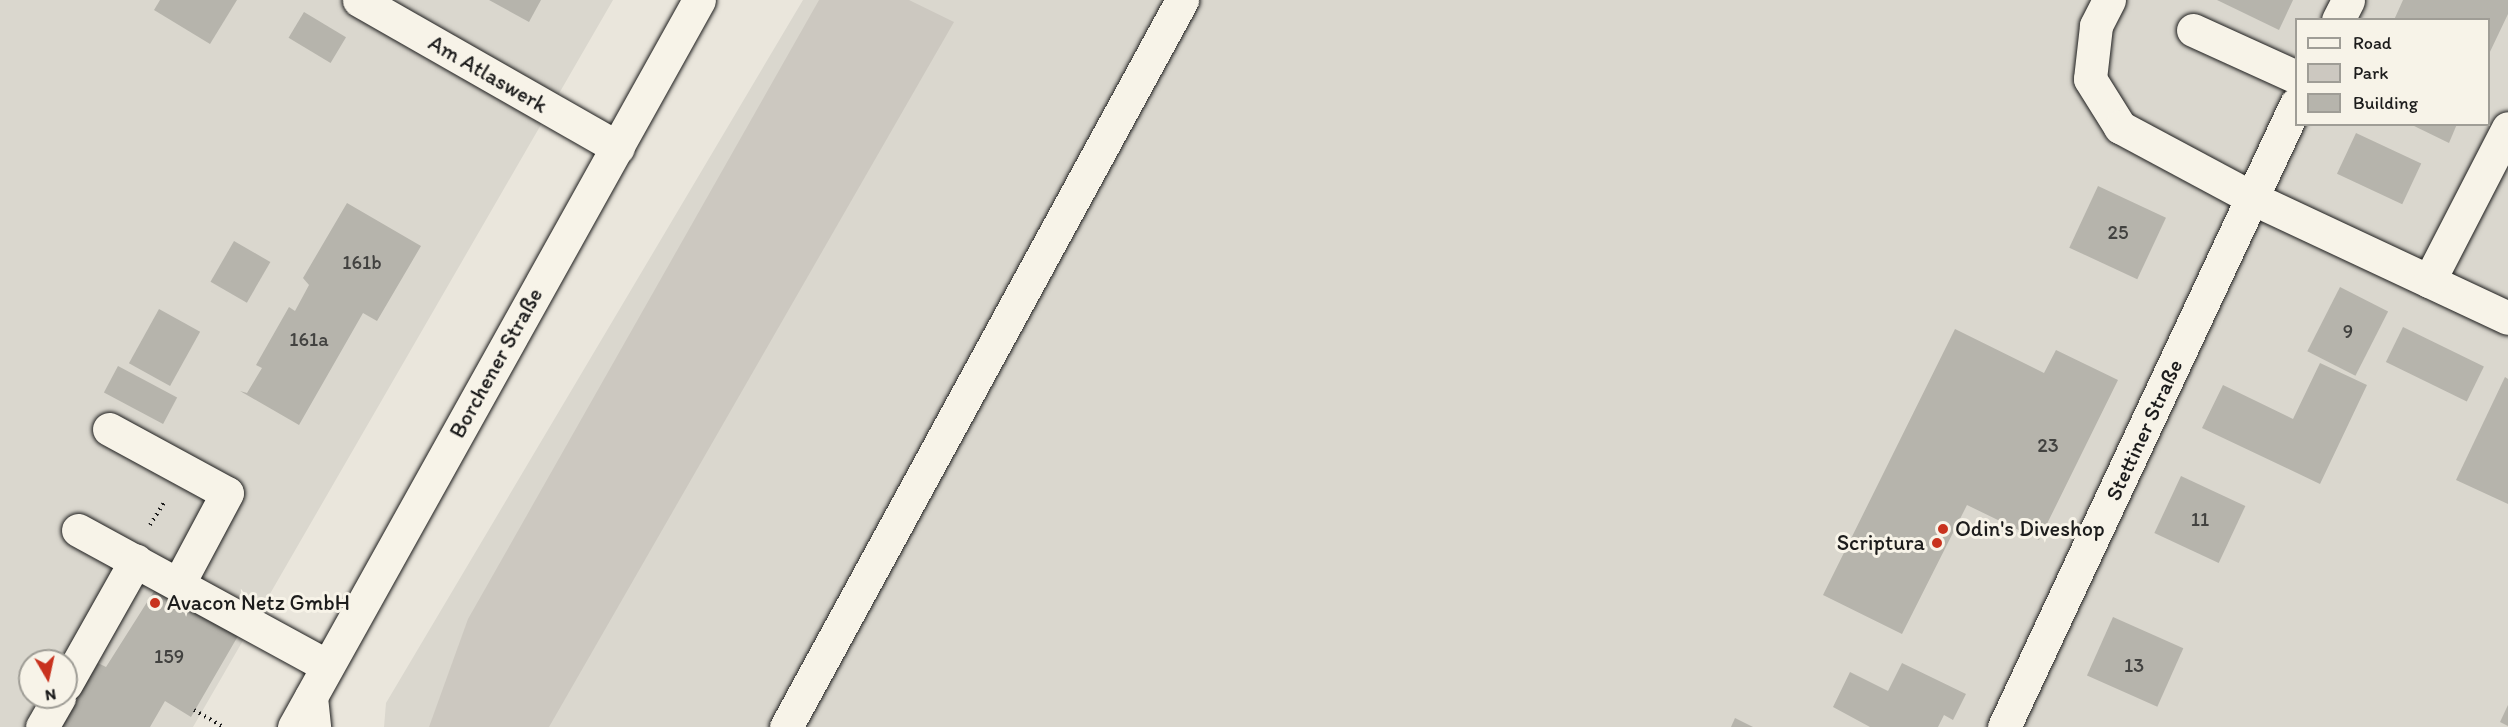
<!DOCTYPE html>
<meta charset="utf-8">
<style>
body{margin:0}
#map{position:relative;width:2508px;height:727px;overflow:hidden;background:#eae6dc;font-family:Itim,sans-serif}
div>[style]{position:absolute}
.built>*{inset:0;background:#dad7ce}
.green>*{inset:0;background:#ccc8c0}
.building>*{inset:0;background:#b6b4ac;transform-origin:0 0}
.path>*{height:4px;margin-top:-2px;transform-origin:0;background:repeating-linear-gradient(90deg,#1c1c1c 0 1.5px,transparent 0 6px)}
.roads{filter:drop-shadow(0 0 2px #1c1c1c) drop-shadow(0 0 2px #1c1c1c)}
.minor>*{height:33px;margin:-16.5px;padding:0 16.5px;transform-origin:16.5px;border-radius:16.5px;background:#f7f3e8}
.major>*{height:33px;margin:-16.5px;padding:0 16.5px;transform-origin:16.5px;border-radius:16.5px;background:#f7f3e8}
.highway>*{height:33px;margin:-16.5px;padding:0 16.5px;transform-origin:16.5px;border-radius:16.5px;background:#f7f3e8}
.dots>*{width:16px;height:16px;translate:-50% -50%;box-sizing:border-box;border:3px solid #f7f3e8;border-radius:50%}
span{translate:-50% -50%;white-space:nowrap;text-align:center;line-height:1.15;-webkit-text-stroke:6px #f7f3e8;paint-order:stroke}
.number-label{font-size:20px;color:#424240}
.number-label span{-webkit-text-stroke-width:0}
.street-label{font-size:22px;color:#1c1c1c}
.poi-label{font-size:22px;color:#1c1c1c}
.left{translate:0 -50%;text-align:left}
.right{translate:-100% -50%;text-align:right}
.legend{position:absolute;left:2295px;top:18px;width:195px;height:108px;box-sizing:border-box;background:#f7f3e8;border:2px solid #9f9d96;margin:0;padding:8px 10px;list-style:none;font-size:18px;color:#1c1c1c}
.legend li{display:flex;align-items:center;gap:12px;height:30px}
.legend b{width:30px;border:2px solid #9f9d96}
.north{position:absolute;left:18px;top:649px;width:60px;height:60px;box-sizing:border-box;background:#f7f3e8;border:2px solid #9f9d96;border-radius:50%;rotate:171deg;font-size:16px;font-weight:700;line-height:24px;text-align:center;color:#1c1c1c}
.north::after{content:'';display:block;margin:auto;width:21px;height:27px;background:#c8321e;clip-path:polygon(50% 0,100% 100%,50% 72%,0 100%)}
</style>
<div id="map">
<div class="built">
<div style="clip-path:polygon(evenodd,0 0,613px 0,193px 727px,0 727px,0 0,30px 661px,66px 661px,66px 697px,30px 697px,30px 661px)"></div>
<div style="clip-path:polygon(evenodd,803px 0,2508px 0,2508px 727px,384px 727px,386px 703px,803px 0,2296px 20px,2488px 20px,2488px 124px,2296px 124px,2296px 20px)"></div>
</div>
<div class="green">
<div style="clip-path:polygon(819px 0,909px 0,954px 22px,549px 727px,429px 727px,468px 619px)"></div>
</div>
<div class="building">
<div style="clip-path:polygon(160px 0,237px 0,210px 44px,154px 10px)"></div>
<div style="clip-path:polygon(489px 0,541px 0,529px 22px)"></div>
<div style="clip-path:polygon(2217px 0,2293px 0,2279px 30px)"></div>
<div style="clip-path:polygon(2403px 0,2508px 0,2508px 14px,2488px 56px,2488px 20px,2394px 20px)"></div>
<div style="left:304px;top:12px;width:49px;height:30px;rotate:31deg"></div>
<div style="clip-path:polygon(2410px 124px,2457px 124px,2449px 143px)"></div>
<div style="left:2356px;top:133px;width:72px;height:45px;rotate:25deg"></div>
<div style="left:2098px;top:186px;width:75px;height:68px;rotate:25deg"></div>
<div style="clip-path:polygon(347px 203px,421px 246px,377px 321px,363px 313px,299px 425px,240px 391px,247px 393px,262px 368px,256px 365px,289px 307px,295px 311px,309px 285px,303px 278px)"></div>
<div style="left:234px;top:241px;width:42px;height:47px;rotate:30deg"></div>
<div style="left:2340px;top:287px;width:54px;height:72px;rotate:27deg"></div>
<div style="left:159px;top:309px;width:47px;height:62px;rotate:29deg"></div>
<div style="left:2403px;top:327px;width:90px;height:39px;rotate:26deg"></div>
<div style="clip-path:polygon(1955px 329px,2044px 373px,2056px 350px,2118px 380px,2039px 540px,1967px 505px,1902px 634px,1823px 595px)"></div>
<div style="clip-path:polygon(2320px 363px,2367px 385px,2320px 484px,2202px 428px,2223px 385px,2293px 419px)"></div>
<div style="left:118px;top:366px;width:67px;height:30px;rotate:28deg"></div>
<div style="clip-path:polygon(2505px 377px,2508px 379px,2508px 504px,2456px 480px)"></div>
<div style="left:2181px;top:476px;width:71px;height:63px;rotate:25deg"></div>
<div style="clip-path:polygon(156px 588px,238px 636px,191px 717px,165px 701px,150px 727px,61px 727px,98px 663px,106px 667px)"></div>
<div style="left:2113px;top:617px;width:77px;height:64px;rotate:24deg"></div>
<div style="clip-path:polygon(1902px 663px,1966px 694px,1953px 720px,1944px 715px,1938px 727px,1870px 727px,1833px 707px,1850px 672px,1888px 691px)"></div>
<div style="clip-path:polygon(2508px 705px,2508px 726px,2500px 722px)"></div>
<div style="clip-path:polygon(1735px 718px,1753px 727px,1731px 727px)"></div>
</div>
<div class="path">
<div style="left:150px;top:525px;width:28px;rotate:-58deg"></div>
<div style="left:194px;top:710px;width:34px;rotate:30deg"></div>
</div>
<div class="roads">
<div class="minor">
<div style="left:359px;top:0;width:298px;rotate:29.7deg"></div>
<div style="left:2109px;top:0;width:29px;rotate:117deg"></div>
<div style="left:2096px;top:26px;width:53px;rotate:96.5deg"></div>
<div style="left:2090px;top:79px;width:57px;rotate:58deg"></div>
<div style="left:2120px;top:127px;width:152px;rotate:28.2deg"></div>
<div style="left:2254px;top:199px;width:280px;rotate:25.1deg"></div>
<div style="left:2338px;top:20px;width:22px;rotate:-63deg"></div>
<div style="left:2193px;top:30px;width:113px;rotate:24.5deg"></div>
<div style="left:2429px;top:281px;width:172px;rotate:-62.7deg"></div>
<div style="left:109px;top:429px;width:134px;rotate:28.5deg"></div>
<div style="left:227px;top:493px;width:102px;rotate:118.1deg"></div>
<div style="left:78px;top:530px;width:284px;rotate:28.6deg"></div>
<div style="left:66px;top:684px;width:142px;rotate:-60.6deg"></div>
<div style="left:42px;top:727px;width:34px;rotate:-60deg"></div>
<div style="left:786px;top:727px;width:828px;rotate:-61.42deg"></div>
<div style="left:2004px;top:727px;width:688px;rotate:-64.89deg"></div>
</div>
<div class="major">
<div style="left:294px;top:727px;width:832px;rotate:-60.88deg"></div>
</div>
<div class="highway">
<div style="left:311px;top:697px;width:30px;rotate:84deg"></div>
</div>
</div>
<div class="dots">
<div style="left:1943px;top:529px;background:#c8321e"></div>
<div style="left:1937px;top:543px;background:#c8321e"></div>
<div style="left:155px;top:603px;background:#c8321e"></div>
</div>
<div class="number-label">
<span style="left:2118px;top:232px">25</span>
<span style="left:362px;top:262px">161b</span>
<span style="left:2348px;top:331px">9</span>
<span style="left:309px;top:339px">161a</span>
<span style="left:2048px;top:445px">23</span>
<span style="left:2200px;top:519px">11</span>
<span style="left:169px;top:656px">159</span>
<span style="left:2134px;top:665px">13</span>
</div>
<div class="street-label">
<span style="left:488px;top:74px;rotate:30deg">Am Atlaswerk</span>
<span style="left:496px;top:363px;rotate:-61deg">Borchener Straße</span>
<span style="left:2144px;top:430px;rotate:-65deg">Stettiner Straße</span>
</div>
<div class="poi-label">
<span class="left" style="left:1955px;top:529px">Odin's Diveshop</span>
<span class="right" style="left:1925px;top:543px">Scriptura</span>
<span class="left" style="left:167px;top:603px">Avacon Netz GmbH</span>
</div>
<ul class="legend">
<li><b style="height:8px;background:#f7f3e8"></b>Road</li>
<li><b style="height:16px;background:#ccc8c0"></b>Park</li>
<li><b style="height:16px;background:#b6b4ac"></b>Building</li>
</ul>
<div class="north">N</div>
</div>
